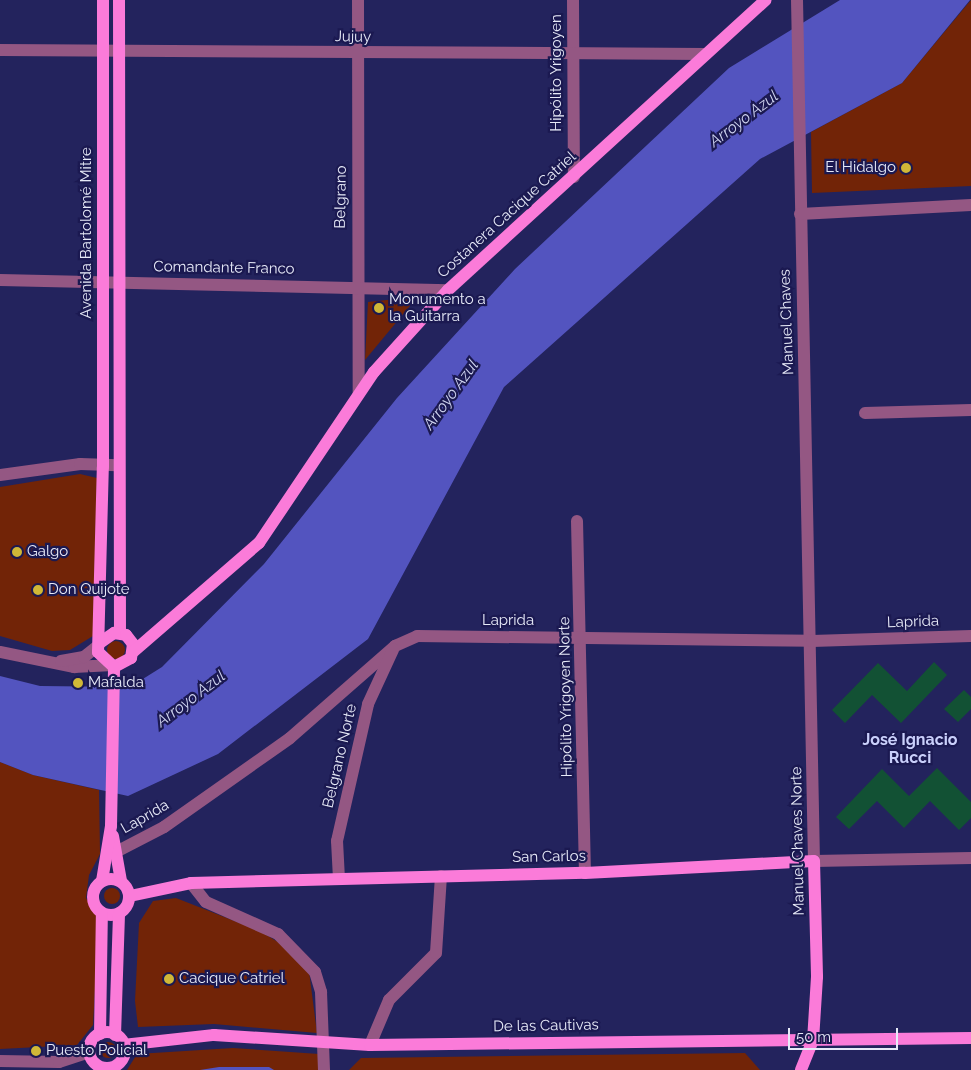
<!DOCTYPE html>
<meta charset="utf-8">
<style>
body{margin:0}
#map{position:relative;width:971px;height:1070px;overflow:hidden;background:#23235d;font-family:Raleway,sans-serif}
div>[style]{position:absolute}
.green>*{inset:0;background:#722407}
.round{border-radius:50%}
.water>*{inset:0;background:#5354bf}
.building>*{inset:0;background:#125134}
.minor>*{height:12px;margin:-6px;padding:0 6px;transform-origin:6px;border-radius:6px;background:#945783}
.major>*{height:12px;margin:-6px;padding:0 6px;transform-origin:6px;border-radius:6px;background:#fb7bd9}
.major>.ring{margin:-6px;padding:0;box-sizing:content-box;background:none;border:12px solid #fb7bd9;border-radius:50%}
.dots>*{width:14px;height:14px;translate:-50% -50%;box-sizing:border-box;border:2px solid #1b1951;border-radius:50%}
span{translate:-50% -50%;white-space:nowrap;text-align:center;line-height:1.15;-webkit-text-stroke:4.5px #1b1951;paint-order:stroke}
.street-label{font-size:15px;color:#e7eaf8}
.poi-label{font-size:15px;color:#e7eaf8}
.right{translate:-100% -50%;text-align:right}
.left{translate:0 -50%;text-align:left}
.water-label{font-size:16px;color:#cfd4f0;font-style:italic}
.neighbourhood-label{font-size:16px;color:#cad0fb;font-weight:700}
.scale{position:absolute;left:788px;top:1028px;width:110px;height:22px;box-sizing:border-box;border:2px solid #e7eaf8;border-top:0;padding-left:6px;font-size:15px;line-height:18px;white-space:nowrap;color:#e7eaf8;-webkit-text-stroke:4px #1b1951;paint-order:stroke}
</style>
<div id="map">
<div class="green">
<div style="clip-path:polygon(971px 0,971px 186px,812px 193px,811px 132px,902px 83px)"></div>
<div style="clip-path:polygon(415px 297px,414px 301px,365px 360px,368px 302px)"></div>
<div style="clip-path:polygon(80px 474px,97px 478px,93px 636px,70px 650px,52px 651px,0 636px,0 487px)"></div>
<div class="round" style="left:107px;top:641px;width:18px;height:18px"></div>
<div style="clip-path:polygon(0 762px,33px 775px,99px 790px,100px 854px,89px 875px,86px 898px,99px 918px,93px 1025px,77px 1045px,0 1049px)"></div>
<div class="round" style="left:104px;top:888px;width:16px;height:16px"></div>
<div style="clip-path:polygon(176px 898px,260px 931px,294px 952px,309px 971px,317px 1033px,214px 1024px,138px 1027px,135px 1001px,139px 923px,153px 901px)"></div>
<div class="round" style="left:100px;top:1042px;width:16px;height:16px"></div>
<div style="clip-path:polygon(233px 1048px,319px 1054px,320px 1070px,127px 1070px,137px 1054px)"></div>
<div style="clip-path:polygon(745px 1053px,760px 1070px,349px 1070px,361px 1058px)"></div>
</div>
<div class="water">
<div style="clip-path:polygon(840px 0,970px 0,902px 83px,760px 159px,504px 387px,368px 639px,218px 754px,128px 796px,33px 775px,0 762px,0 676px,40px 686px,130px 687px,162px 667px,264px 564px,397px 398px,515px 269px,729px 68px)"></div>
<div style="clip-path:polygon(219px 1067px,269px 1067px,274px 1070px,200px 1070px)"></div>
</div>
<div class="building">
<div style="clip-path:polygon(934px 662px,947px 675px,901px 723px,872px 695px,845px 723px,832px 710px,878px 663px,907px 691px)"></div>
<div style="clip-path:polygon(964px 690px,971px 697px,971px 709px,958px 722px,944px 709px)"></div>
<div style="clip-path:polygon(937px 768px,971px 802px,971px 818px,959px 830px,930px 801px,904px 828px,877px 801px,849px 829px,836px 817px,882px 769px,909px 796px)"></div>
</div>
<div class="minor">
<div style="left:358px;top:0;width:393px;rotate:89.9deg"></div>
<div style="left:573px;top:0;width:177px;rotate:89.7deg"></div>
<div style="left:797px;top:0;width:861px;rotate:88.87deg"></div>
<div style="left:814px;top:861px;width:157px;rotate:-1.1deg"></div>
<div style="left:0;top:50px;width:706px;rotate:0.32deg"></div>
<div style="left:800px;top:214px;width:171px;rotate:-3deg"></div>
<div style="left:0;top:280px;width:448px;rotate:1.3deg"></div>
<div style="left:865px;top:413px;width:106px;rotate:-1.6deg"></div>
<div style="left:0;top:475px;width:81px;rotate:-7.8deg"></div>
<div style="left:80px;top:464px;width:38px;rotate:2deg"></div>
<div style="left:577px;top:521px;width:352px;rotate:88.7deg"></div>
<div style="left:0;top:652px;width:76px;rotate:11.5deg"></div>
<div style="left:74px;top:667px;width:34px;rotate:-3deg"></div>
<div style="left:61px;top:661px;width:23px;rotate:-10deg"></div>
<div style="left:84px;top:657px;width:19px;rotate:-39deg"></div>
<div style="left:116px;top:852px;width:54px;rotate:-27.5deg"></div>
<div style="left:164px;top:827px;width:154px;rotate:-35.2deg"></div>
<div style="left:290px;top:738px;width:140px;rotate:-41.2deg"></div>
<div style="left:395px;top:646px;width:24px;rotate:-24deg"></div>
<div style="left:417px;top:636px;width:395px;rotate:0.7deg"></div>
<div style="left:812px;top:641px;width:159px;rotate:-1.8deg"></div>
<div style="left:339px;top:879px;width:38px;rotate:-93deg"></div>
<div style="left:337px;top:841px;width:140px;rotate:-77.2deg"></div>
<div style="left:368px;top:704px;width:60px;rotate:-65.2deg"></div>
<div style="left:191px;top:883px;width:24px;rotate:52deg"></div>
<div style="left:206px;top:902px;width:79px;rotate:24deg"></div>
<div style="left:278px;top:934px;width:53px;rotate:45.8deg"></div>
<div style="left:315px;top:972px;width:21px;rotate:73deg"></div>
<div style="left:321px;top:992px;width:78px;rotate:87.8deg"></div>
<div style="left:370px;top:1045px;width:49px;rotate:-67.1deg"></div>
<div style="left:389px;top:1000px;width:66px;rotate:-45deg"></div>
<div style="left:436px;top:953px;width:77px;rotate:-86.3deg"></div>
<div style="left:0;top:1061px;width:59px;rotate:1deg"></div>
<div style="left:59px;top:1062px;width:32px;rotate:-18deg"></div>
<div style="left:110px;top:1068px;width:2px;rotate:63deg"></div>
</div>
<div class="major">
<div style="left:119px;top:0;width:633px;rotate:89.91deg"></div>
<div style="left:101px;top:642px;width:16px;rotate:-35deg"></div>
<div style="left:114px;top:633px;width:12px;rotate:9deg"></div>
<div style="left:126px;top:635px;width:11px;rotate:52deg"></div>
<div style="left:133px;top:644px;width:14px;rotate:98deg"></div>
<div style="left:131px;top:658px;width:19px;rotate:152deg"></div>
<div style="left:114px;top:667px;width:22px;rotate:-137deg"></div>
<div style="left:98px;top:652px;width:185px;rotate:-88.5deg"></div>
<div style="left:103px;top:467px;width:467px;rotate:-90deg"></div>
<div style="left:133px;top:652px;width:167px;rotate:-40.9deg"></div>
<div style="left:259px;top:543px;width:206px;rotate:-56.1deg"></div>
<div style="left:374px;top:372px;width:110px;rotate:-47.9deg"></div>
<div style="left:448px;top:290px;width:430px;rotate:-42.4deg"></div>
<div style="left:113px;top:836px;width:46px;rotate:79.9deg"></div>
<div class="ring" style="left:93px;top:879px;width:24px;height:24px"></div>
<div style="left:102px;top:881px;width:56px;rotate:-80.7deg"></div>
<div style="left:111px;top:826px;width:159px;rotate:-88.9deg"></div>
<div style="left:130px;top:896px;width:62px;rotate:-12deg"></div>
<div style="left:191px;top:883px;width:394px;rotate:-1.5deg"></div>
<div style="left:585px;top:873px;width:229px;rotate:-3deg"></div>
<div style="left:814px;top:861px;width:116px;rotate:88.5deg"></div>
<div style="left:817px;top:977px;width:63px;rotate:93.6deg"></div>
<div style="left:813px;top:1040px;width:32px;rotate:112deg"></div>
<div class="ring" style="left:89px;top:1032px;width:24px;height:24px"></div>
<div style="left:100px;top:1034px;width:121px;rotate:-89.1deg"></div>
<div style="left:115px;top:1035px;width:122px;rotate:-88.1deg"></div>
<div style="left:123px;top:1045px;width:92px;rotate:-6.3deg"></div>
<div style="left:214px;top:1035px;width:156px;rotate:3.7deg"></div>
<div style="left:370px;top:1045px;width:601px;rotate:-0.67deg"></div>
</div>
<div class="dots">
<div style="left:906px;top:168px;background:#d0b837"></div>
<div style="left:379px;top:308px;background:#d0b837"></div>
<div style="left:17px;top:552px;background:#d0b837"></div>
<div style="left:38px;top:590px;background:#d0b837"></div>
<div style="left:78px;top:683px;background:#d0b837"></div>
<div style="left:169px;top:979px;background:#d0b837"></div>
<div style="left:36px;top:1051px;background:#d0b837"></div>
</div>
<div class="street-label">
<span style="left:353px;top:37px;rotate:1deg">Jujuy</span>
<span style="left:557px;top:73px;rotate:-90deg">Hipólito Yrigoyen</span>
<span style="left:341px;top:197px;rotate:-89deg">Belgrano</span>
<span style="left:507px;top:215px;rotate:-42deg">Costanera Cacique Catriel</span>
<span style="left:87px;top:233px;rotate:-90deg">Avenida Bartolomé Mitre</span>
<span style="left:224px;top:268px;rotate:1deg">Comandante Franco</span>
<span style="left:787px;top:322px;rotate:-92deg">Manuel Chaves</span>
<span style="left:508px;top:621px">Laprida</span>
<span style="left:913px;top:622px;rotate:-2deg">Laprida</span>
<span style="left:566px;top:697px;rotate:-91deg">Hipólito Yrigoyen Norte</span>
<span style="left:340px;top:756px;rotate:-77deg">Belgrano Norte</span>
<span style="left:145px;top:817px;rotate:-30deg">Laprida</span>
<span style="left:798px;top:841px;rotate:-91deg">Manuel Chaves Norte</span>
<span style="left:549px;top:857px;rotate:-1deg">San Carlos</span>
<span style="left:546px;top:1026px;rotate:-1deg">De las Cautivas</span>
</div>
<div class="poi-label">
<span class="right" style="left:896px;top:168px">El Hidalgo</span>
<span class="left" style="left:389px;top:308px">Monumento a<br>la Guitarra</span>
<span class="left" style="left:27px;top:552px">Galgo</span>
<span class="left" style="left:48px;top:590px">Don Quijote</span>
<span class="left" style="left:88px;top:683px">Mafalda</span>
<span class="left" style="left:179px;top:979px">Cacique Catriel</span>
<span class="left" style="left:46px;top:1051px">Puesto Policial</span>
</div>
<div class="water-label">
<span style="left:744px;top:119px;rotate:-37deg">Arroyo Azul</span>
<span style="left:451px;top:395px;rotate:-54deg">Arroyo Azul</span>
<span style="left:191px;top:699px;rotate:-37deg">Arroyo Azul</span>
</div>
<div class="neighbourhood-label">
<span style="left:910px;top:749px">José Ignacio<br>Rucci</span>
</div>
<div class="scale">50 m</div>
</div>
